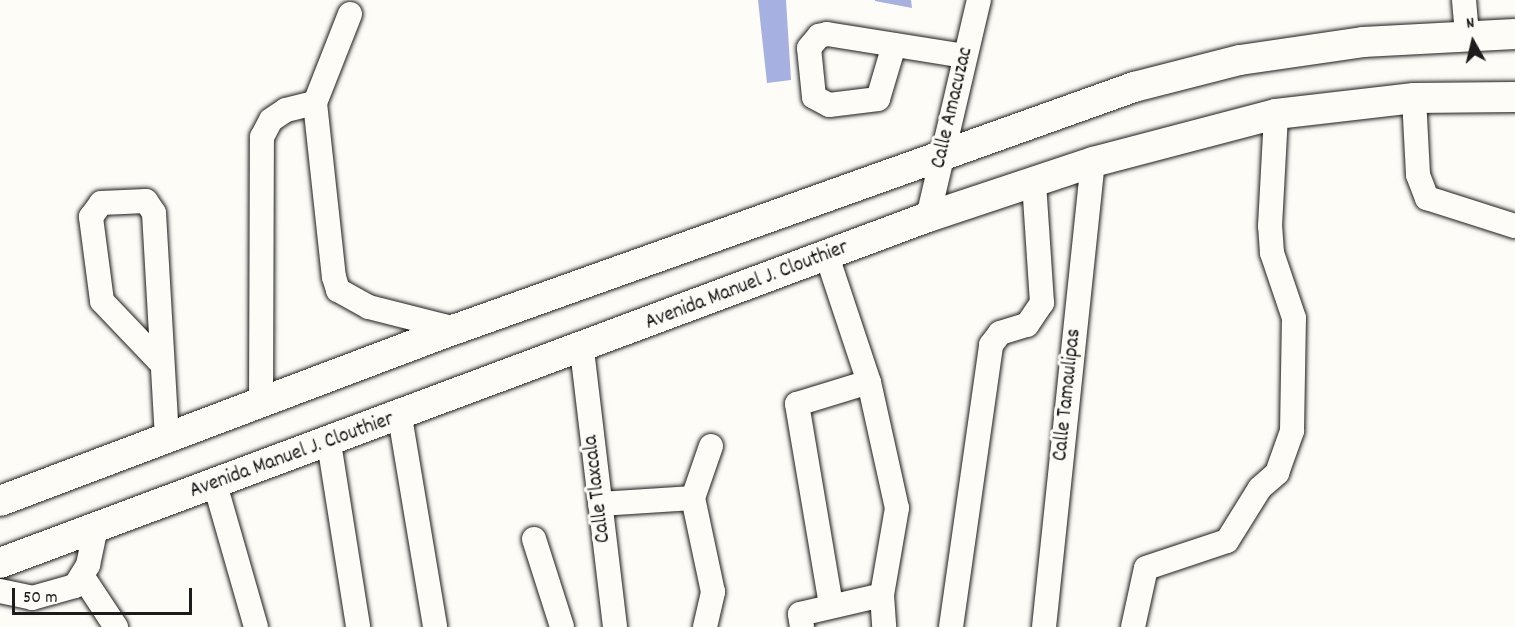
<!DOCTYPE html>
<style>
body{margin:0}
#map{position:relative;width:1515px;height:627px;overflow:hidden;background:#fdfcf7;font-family:Dekko,sans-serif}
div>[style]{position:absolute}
.building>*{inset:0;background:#a6b0e1}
.roads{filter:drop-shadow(0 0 2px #1c1c1c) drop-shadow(0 0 2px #1c1c1c)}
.minor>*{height:24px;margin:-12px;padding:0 12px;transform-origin:12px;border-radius:12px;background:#fdfcf7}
.major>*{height:30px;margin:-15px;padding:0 15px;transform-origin:15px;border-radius:15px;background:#fdfcf7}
span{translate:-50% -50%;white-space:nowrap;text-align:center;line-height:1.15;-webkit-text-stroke:6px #fdfcf7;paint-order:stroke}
.street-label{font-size:21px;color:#1c1c1c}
.north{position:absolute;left:1443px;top:12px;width:60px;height:60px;-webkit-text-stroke:4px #fdfcf7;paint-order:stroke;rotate:352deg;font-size:16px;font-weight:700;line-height:24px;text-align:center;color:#1c1c1c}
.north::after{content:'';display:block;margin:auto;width:21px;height:27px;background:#1c1c1c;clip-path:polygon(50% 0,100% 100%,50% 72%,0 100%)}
.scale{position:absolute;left:12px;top:588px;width:180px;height:27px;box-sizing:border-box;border:3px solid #1c1c1c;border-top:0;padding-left:8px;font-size:18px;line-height:21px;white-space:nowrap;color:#1c1c1c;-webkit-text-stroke:4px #fdfcf7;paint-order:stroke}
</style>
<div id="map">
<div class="building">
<div style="clip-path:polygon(758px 0,786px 0,791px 80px,767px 83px)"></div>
<div style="clip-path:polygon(875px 0,911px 0,912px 8px,875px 1px)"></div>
</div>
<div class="roads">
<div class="minor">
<div style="left:1464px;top:0;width:36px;rotate:85deg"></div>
<div style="left:350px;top:14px;width:96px;rotate:111.5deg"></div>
<div style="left:315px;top:103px;width:175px;rotate:83.8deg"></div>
<div style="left:334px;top:277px;width:14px;rotate:73deg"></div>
<div style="left:338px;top:290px;width:35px;rotate:29deg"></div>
<div style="left:369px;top:307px;width:90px;rotate:14.2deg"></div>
<div style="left:894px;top:45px;width:56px;rotate:106.5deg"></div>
<div style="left:878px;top:99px;width:49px;rotate:173deg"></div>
<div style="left:829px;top:105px;width:17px;rotate:-152deg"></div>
<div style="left:814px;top:97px;width:49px;rotate:-95.8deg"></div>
<div style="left:809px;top:48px;width:16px;rotate:-50deg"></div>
<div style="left:819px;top:36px;width:8px;rotate:-14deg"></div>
<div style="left:827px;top:34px;width:140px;rotate:9.1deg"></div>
<div style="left:1414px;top:98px;width:77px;rotate:87deg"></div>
<div style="left:1418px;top:175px;width:25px;rotate:69deg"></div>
<div style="left:1427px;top:198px;width:92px;rotate:17.7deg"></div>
<div style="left:928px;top:217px;width:223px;rotate:-76.8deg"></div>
<div style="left:827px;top:256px;width:133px;rotate:71.6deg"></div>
<div style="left:869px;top:382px;width:129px;rotate:77.5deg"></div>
<div style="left:897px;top:508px;width:88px;rotate:99.8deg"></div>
<div style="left:882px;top:595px;width:32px;rotate:86deg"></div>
<div style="left:582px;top:350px;width:279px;rotate:83.2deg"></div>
<div style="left:160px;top:362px;width:84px;rotate:-133.6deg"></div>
<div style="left:102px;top:301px;width:85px;rotate:-97.5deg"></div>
<div style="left:91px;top:217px;width:17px;rotate:-54deg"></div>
<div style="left:101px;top:203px;width:45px;rotate:-2.5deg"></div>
<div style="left:146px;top:201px;width:14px;rotate:56deg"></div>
<div style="left:154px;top:213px;width:225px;rotate:86.7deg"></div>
<div style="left:261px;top:403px;width:266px;rotate:-89.8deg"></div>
<div style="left:262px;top:137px;width:19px;rotate:-62deg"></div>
<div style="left:271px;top:120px;width:18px;rotate:-34deg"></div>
<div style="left:286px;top:110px;width:30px;rotate:-14deg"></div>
<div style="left:400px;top:417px;width:213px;rotate:80.5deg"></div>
<div style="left:329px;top:443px;width:186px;rotate:81deg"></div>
<div style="left:215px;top:484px;width:149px;rotate:74deg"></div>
<div style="left:600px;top:504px;width:93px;rotate:-3.7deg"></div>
<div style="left:534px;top:539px;width:92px;rotate:72.3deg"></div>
<div style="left:83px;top:577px;width:60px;rotate:56.6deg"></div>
<div style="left:0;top:591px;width:33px;rotate:12deg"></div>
<div style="left:32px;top:598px;width:45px;rotate:-15.6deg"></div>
<div style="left:75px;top:586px;width:25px;rotate:-58deg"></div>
<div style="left:88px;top:565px;width:38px;rotate:-78deg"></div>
<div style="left:831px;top:605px;width:204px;rotate:-99.6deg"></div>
<div style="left:797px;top:404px;width:75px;rotate:-17deg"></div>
<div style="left:705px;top:627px;width:36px;rotate:-77deg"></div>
<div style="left:713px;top:592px;width:96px;rotate:-102deg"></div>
<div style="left:693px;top:498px;width:55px;rotate:-70.9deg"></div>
<div style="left:802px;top:627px;width:13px;rotate:-99deg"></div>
<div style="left:800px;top:614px;width:84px;rotate:-13deg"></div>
<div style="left:951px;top:627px;width:285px;rotate:-81.9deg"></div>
<div style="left:991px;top:345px;width:15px;rotate:-53deg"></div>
<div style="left:1000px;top:333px;width:28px;rotate:-17deg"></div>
<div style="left:1027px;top:325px;width:27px;rotate:-56deg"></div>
<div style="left:1042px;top:303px;width:121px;rotate:-93.8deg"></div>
<div style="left:1044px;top:627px;width:468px;rotate:-84deg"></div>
<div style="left:1133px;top:627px;width:60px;rotate:-77.6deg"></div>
<div style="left:1146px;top:568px;width:85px;rotate:-18.4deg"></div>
<div style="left:1227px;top:541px;width:62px;rotate:-58.1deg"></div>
<div style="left:1260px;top:488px;width:23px;rotate:-41deg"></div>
<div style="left:1277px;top:473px;width:45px;rotate:-70.3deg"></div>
<div style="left:1292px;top:431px;width:113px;rotate:-89deg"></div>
<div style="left:1294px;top:318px;width:69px;rotate:-108.7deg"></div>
<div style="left:1272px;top:253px;width:27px;rotate:-94deg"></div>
<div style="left:1270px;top:226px;width:112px;rotate:-86.9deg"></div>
</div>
<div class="major">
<div style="left:0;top:501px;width:487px;rotate:-20.7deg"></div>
<div style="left:456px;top:329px;width:720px;rotate:-19.64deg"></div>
<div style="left:1134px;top:87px;width:109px;rotate:-14.3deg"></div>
<div style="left:1240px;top:60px;width:124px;rotate:-8.3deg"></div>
<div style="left:1363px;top:42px;width:152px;rotate:-3deg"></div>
<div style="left:0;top:563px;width:990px;rotate:-20.45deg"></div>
<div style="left:928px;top:217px;width:174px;rotate:-18.4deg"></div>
<div style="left:1093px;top:162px;width:189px;rotate:-14.7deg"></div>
<div style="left:1276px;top:114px;width:139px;rotate:-6.6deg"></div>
<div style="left:1414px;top:98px;width:101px;rotate:-0.6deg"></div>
</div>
</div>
<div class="street-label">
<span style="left:953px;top:108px;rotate:-77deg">Calle Amacuzac</span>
<span style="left:747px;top:286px;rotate:-21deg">Avenida Manuel J. Clouthier</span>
<span style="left:1068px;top:395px;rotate:-84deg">Calle Tamaulipas</span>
<span style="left:292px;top:456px;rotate:-20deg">Avenida Manuel J. Clouthier</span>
<span style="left:598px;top:489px;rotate:-97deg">Calle Tlaxcala</span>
</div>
<div class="north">N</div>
<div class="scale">50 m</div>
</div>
